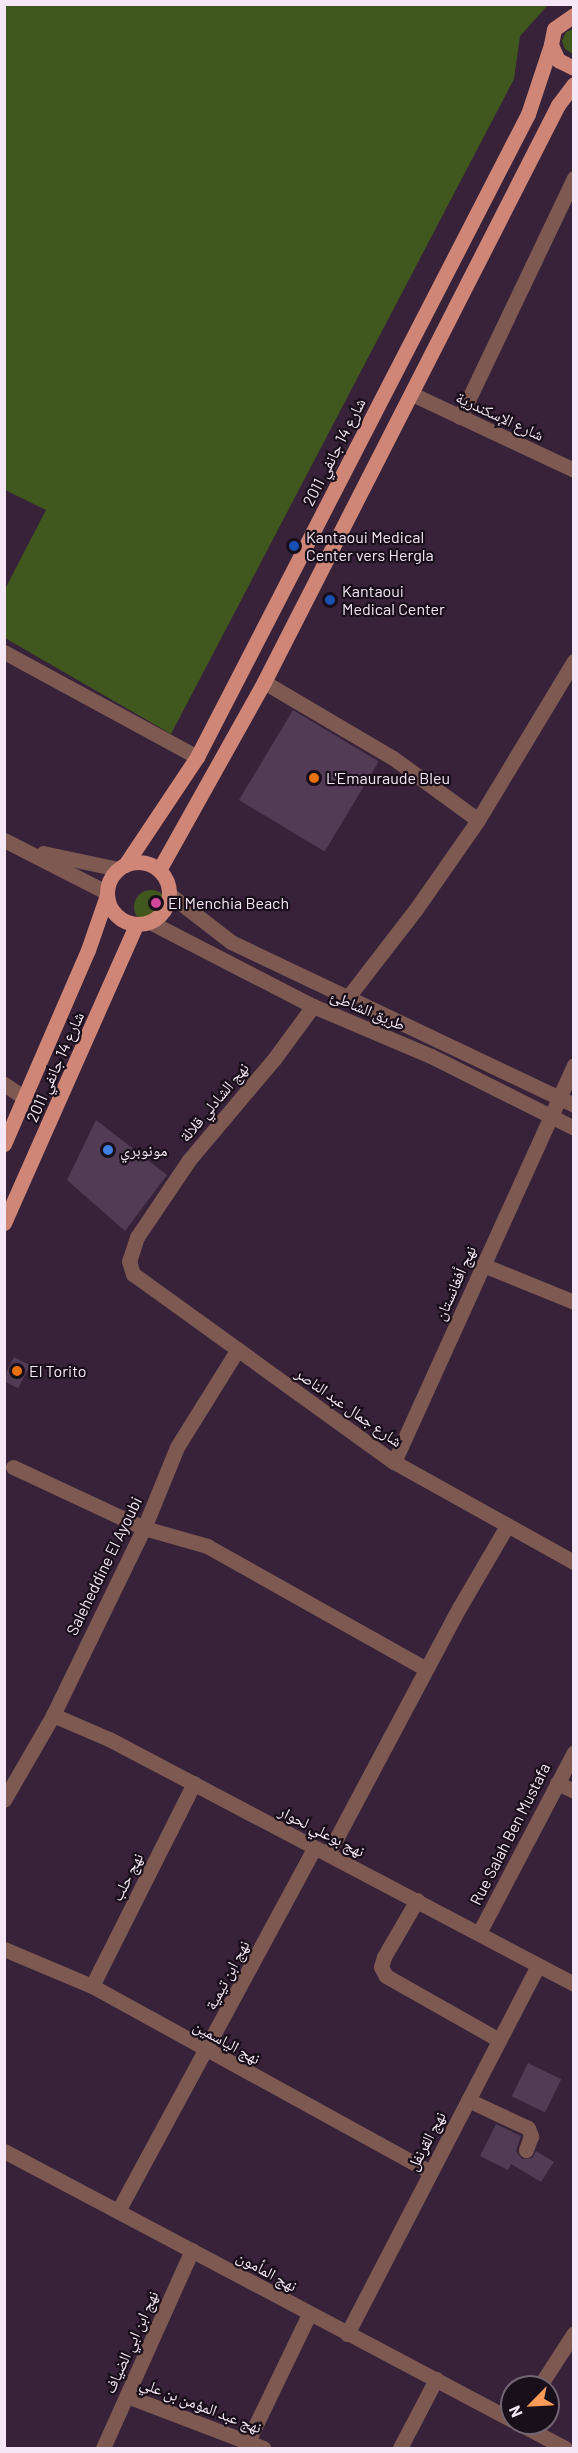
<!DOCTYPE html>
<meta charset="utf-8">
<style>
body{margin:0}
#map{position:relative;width:578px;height:2453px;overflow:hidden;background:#372239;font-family:Barlow,"Noto Naskh Arabic",sans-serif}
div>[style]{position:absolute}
.green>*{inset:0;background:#40571e}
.round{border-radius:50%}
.building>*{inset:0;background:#523b54;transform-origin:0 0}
.minor>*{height:15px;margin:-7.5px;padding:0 7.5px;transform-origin:7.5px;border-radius:7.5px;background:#7d5951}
.major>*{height:15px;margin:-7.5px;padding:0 7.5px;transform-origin:7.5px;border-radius:7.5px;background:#cf8676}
.major>.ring{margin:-7.5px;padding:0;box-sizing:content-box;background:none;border:15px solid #cf8676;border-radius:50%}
.dots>*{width:16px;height:16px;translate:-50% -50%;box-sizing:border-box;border:3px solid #190f1a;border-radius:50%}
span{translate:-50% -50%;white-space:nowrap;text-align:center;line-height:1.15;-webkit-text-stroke:4.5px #190f1a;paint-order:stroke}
.street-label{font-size:16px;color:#f5e7f6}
.poi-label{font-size:16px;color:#f5e7f6}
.left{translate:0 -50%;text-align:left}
.frame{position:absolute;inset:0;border:6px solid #f5e7f6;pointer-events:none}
.north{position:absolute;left:500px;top:2375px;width:60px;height:60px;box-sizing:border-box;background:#190f1a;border:2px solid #716572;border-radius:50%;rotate:246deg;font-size:16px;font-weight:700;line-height:24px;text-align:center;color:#f5e7f6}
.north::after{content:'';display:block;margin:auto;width:21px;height:27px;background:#fe9b58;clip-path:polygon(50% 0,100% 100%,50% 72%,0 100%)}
</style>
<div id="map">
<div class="green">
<div style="clip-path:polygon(5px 4px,548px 5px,520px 36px,514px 79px,171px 734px,5px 638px,5px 589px,46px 510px,5px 490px)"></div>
<div style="clip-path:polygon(573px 29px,574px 29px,573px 54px,565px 49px,562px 41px,566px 32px)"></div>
<div class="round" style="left:134px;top:890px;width:34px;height:34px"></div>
</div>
<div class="building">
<div style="left:293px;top:710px;width:100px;height:105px;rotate:31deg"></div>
<div style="clip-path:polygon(96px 1120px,167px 1175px,125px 1231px,67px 1180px)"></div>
<div style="left:14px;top:1357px;width:18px;height:26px;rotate:27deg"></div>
<div style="left:528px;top:2063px;width:37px;height:37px;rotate:26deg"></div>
<div style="clip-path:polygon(496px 2124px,521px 2136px,516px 2151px,522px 2159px,532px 2158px,536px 2151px,554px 2162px,541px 2182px,511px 2164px,508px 2170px,480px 2156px)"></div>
</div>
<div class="minor">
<div style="left:412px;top:394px;width:179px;rotate:25.1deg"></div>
<div style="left:460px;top:417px;width:265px;rotate:-64.5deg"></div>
<div style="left:4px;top:652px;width:220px;rotate:28.5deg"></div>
<div style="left:264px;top:682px;width:150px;rotate:30.5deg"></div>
<div style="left:393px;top:758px;width:105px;rotate:36.1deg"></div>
<div style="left:4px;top:840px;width:114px;rotate:27deg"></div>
<div style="left:43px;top:853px;width:77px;rotate:12deg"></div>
<div style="left:169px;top:894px;width:78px;rotate:37.7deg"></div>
<div style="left:231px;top:942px;width:380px;rotate:25.4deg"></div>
<div style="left:150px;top:922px;width:183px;rotate:27.3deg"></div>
<div style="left:313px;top:1006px;width:128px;rotate:23deg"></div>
<div style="left:431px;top:1056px;width:160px;rotate:26.7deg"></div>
<div style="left:348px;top:997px;width:111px;rotate:-52.3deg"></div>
<div style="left:416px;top:909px;width:108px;rotate:-55.1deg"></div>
<div style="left:478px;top:820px;width:186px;rotate:-58.9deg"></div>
<div style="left:313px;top:1006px;width:66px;rotate:126.3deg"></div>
<div style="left:274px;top:1059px;width:132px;rotate:130.1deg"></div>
<div style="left:189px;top:1160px;width:93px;rotate:124deg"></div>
<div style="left:137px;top:1237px;width:25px;rotate:108deg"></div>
<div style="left:129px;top:1261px;width:14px;rotate:73deg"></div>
<div style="left:133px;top:1274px;width:322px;rotate:35.8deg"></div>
<div style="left:394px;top:1462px;width:206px;rotate:29.1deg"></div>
<div style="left:4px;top:1084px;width:25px;rotate:34deg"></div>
<div style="left:483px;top:1265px;width:98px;rotate:22.1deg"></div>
<div style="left:394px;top:1462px;width:436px;rotate:-65.6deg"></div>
<div style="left:13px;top:1467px;width:145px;rotate:25deg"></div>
<div style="left:144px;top:1528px;width:66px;rotate:15.9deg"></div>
<div style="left:207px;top:1546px;width:251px;rotate:29.3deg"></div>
<div style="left:53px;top:1715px;width:61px;rotate:23.2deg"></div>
<div style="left:109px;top:1739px;width:526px;rotate:27.78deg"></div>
<div style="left:557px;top:1783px;width:19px;rotate:25deg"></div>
<div style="left:4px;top:1800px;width:98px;rotate:-60deg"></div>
<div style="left:53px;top:1715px;width:208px;rotate:-64.1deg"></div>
<div style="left:144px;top:1528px;width:87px;rotate:-67.8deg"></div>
<div style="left:177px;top:1447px;width:115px;rotate:-58.1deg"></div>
<div style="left:328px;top:1854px;width:279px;rotate:-62deg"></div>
<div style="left:459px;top:1608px;width:95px;rotate:-59.7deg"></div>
<div style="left:417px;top:1900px;width:66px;rotate:120.1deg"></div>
<div style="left:384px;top:1957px;width:10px;rotate:107deg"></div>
<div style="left:381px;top:1967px;width:10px;rotate:61deg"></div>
<div style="left:386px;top:1976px;width:130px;rotate:29.5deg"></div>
<div style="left:479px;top:1933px;width:204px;rotate:-62.3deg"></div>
<div style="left:4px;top:1949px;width:95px;rotate:22.8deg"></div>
<div style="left:92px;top:1986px;width:386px;rotate:28.8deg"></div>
<div style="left:92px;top:1986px;width:227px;rotate:-63.3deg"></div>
<div style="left:468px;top:2100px;width:66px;rotate:25deg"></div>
<div style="left:528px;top:2128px;width:9px;rotate:69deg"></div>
<div style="left:531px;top:2136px;width:15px;rotate:110deg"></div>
<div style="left:4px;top:2151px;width:575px;rotate:27.9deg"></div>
<div style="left:118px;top:2211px;width:413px;rotate:-61.6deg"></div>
<div style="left:347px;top:2334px;width:415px;rotate:-62.6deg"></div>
<div style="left:539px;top:2387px;width:64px;rotate:-57.1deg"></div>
<div style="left:127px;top:2396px;width:146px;rotate:20.9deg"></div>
<div style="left:518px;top:2423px;width:53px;rotate:28deg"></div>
<div style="left:248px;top:2441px;width:141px;rotate:-64.3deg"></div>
<div style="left:103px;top:2448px;width:217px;rotate:-65.8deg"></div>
<div style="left:400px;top:2448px;width:78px;rotate:-62.4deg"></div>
</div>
<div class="major">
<div style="left:574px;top:15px;width:24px;rotate:145deg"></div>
<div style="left:554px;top:29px;width:16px;rotate:101deg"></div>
<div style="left:551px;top:45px;width:17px;rotate:65deg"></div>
<div style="left:558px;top:60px;width:18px;rotate:27deg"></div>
<div class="ring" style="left:107px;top:862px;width:47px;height:47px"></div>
<div style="left:125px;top:865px;width:130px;rotate:-56.3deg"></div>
<div style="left:197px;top:757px;width:723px;rotate:-62.76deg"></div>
<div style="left:528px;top:114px;width:73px;rotate:-71.6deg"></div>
<div style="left:159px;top:870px;width:215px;rotate:-60.8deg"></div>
<div style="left:264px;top:682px;width:648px;rotate:-63deg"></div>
<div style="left:558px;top:105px;width:26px;rotate:-53deg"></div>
<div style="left:4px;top:1144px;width:211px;rotate:-66.6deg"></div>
<div style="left:88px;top:950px;width:58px;rotate:-70.9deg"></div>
<div style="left:4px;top:1223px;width:326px;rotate:-66.1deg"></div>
</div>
<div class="dots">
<div style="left:294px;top:546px;background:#1a4fb4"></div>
<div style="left:330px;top:600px;background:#1a4fb4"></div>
<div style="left:314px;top:778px;background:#e8710a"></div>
<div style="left:156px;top:903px;background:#d1479c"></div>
<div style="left:108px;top:1150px;background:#3f7fe0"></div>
<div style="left:17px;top:1371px;background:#e8710a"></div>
</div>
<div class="street-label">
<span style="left:500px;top:416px;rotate:25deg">شارع الإسكندرية</span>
<span style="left:334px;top:452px;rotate:-63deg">شارع 14 جانفي 2011</span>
<span style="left:368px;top:1010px;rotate:23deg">طريق الشاطئ</span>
<span style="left:55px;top:1067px;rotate:-66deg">شارع 14 جانفي 2011</span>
<span style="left:214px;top:1102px;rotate:-50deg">نهج الشادلي قلالة</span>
<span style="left:455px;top:1283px;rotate:-66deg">نهج أفغانستان</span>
<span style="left:349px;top:1407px;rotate:35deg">شارع جمال عبد الناصر</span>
<span style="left:104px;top:1566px;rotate:-64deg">Saleheddine El Ayoubi</span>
<span style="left:322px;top:1831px;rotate:27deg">نهج بوعلي لحوار</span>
<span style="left:510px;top:1834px;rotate:-63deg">Rue Salah Ben Mustafa</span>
<span style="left:127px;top:1877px;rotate:-63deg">نهج حلب</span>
<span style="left:227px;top:1975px;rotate:-62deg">نهج ابن تيمية</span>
<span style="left:227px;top:2042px;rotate:29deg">نهج الياسمين</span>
<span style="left:426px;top:2141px;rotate:-62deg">نهج القرنفل</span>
<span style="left:267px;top:2271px;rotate:29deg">نهج المأمون</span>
<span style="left:131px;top:2342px;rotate:-66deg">نهج ابن ابي الضياف</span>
<span style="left:201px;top:2405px;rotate:21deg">نهج عبد المؤمن بن علي</span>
</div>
<div class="poi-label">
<span class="left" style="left:306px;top:546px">Kantaoui Medical<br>Center vers Hergla</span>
<span class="left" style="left:342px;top:600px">Kantaoui<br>Medical Center</span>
<span class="left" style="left:326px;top:778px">L'Emauraude Bleu</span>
<span class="left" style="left:168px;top:903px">El Menchia Beach</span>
<span class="left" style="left:120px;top:1150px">مونوبري</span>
<span class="left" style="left:29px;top:1371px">El Torito</span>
</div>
<div class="frame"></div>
<div class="north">N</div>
</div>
